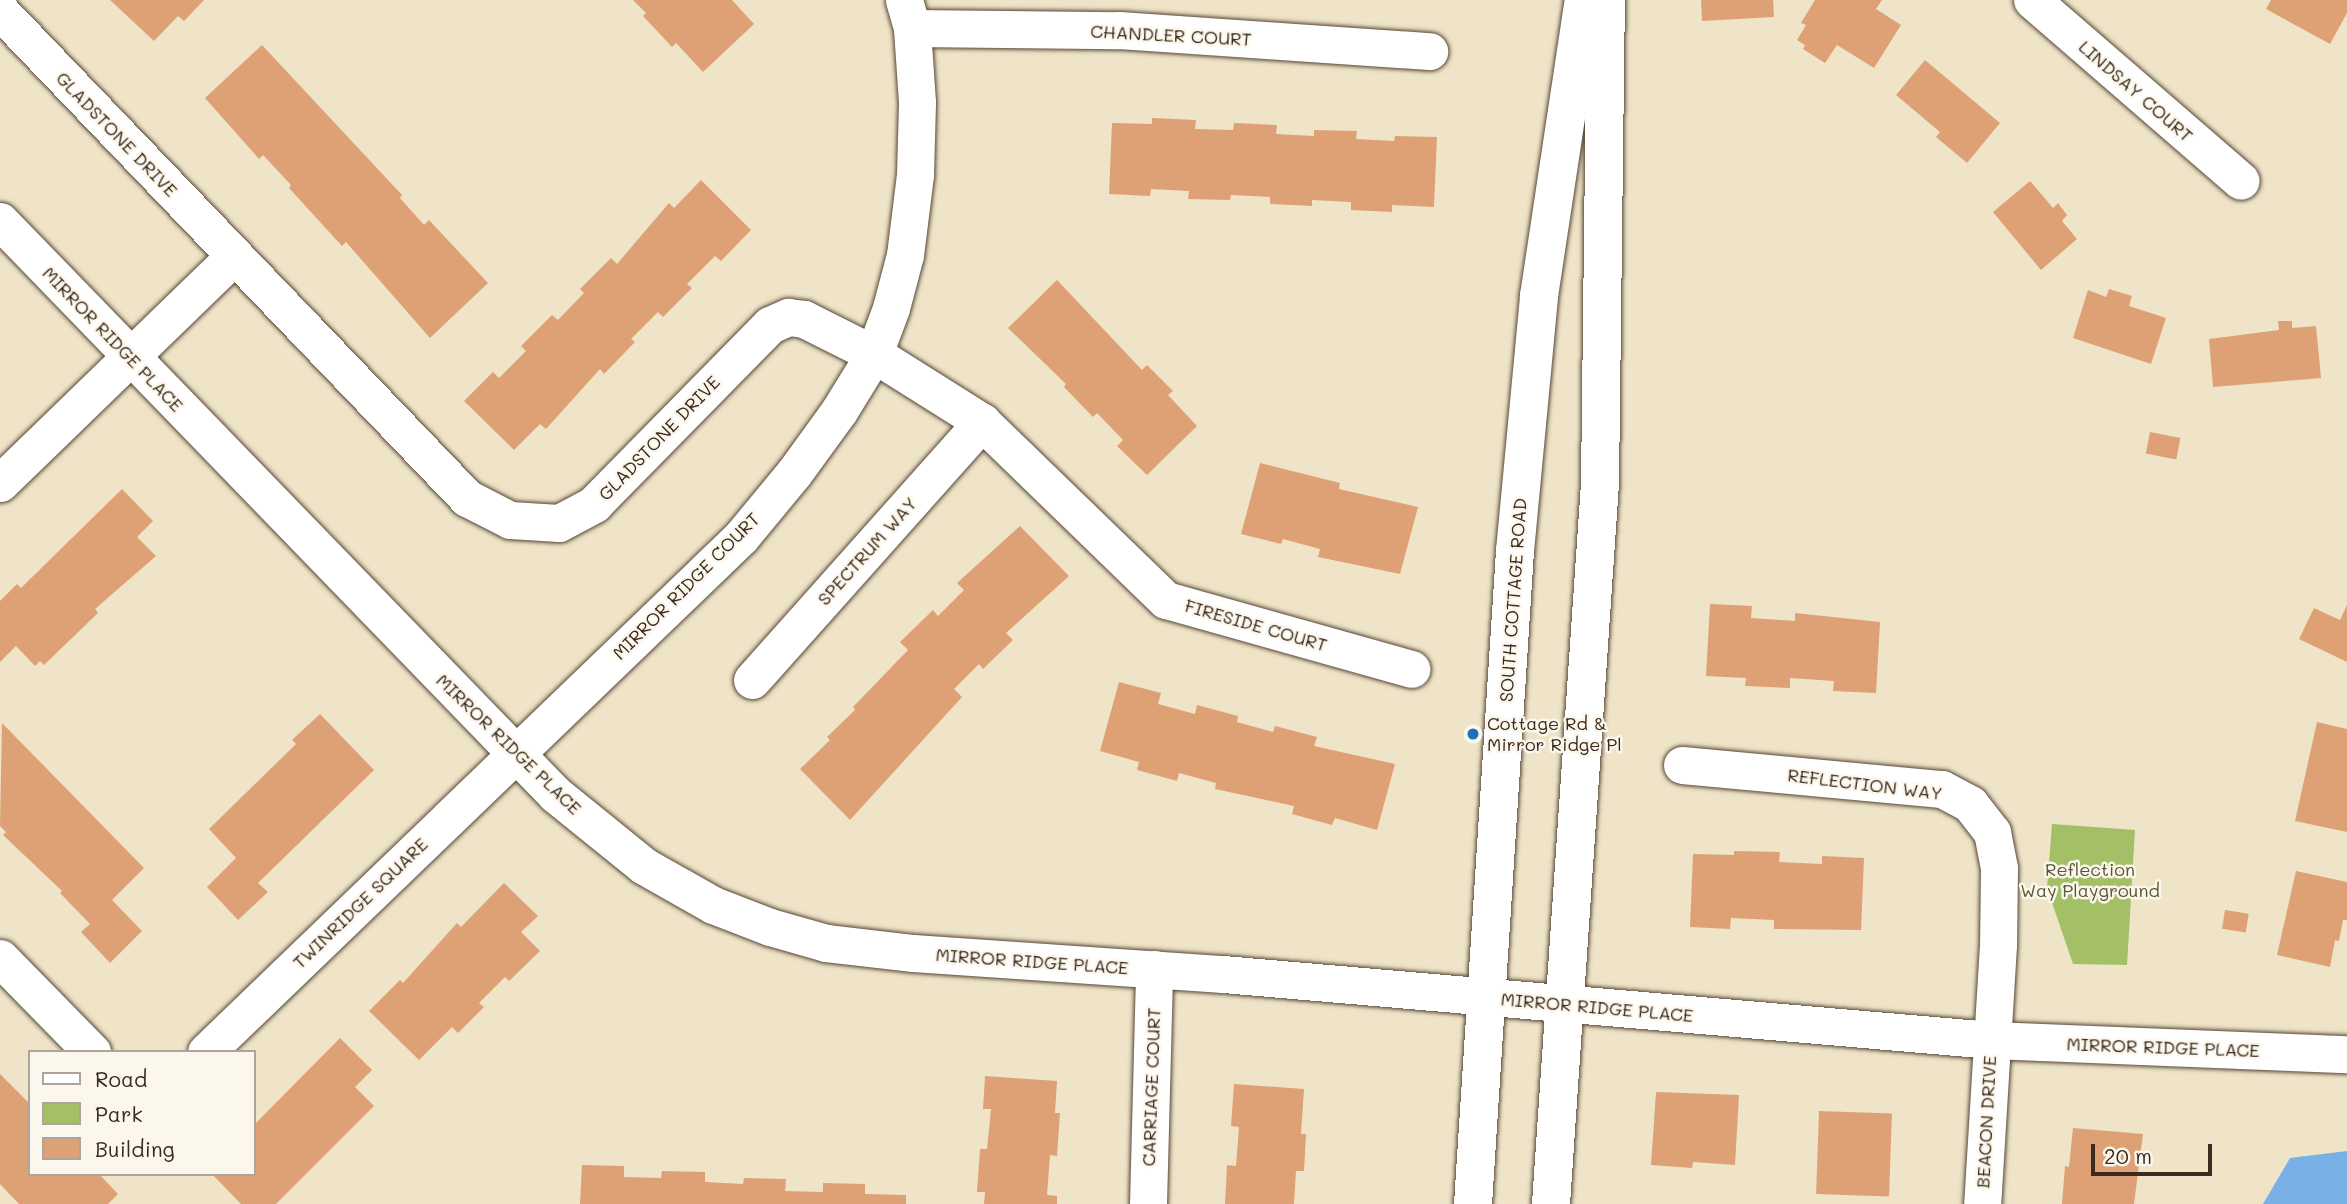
<!DOCTYPE html>
<style>
body{margin:0}
#map{position:relative;width:2347px;height:1204px;overflow:hidden;background:#efe4c7;font-family:Mali,sans-serif}
div>[style]{position:absolute}
.green>*{inset:0;background:#a3c067}
.water>*{inset:0;background:#78b0e7}
.building>*{inset:0;background:#dea176;transform-origin:0 0}
.roads{filter:drop-shadow(0 0 2px #564637) drop-shadow(0 0 2px #564637)}
.minor>*{height:37px;margin:-18.5px;padding:0 18.5px;transform-origin:18.5px;border-radius:18.5px;background:#fff}
.tertiary>*{height:38px;margin:-19px;padding:0 19px;transform-origin:19px;border-radius:19px;background:#fff}
.dots>*{width:19px;height:19px;translate:-50% -50%;box-sizing:border-box;border:4px solid #fbf7ec;border-radius:50%}
span{translate:-50% -50%;white-space:nowrap;text-align:center;line-height:1.15;-webkit-text-stroke:5px #fbf7ec;paint-order:stroke}
.street-label{font-size:18px;color:#3b2a1e}
.poi-label{font-size:18px;color:#3b2a1e}
.left{translate:0 -50%;text-align:left}
.park-label{font-size:18px;color:#5a5734}
.legend{position:absolute;left:28px;top:1050px;width:228px;height:126px;box-sizing:border-box;background:#fbf7ec;border:2px solid #aea59a;margin:0;padding:9px 12px;list-style:none;font-size:21px;color:#3b2a1e}
.legend li{display:flex;align-items:center;gap:14px;height:35px}
.legend b{width:35px;border:2px solid #aea59a}
.scale{position:absolute;left:2091px;top:1144px;width:121px;height:32px;box-sizing:border-box;border:4px solid #3b2a1e;border-top:0;padding-left:9px;font-size:21px;line-height:24px;white-space:nowrap;color:#3b2a1e;-webkit-text-stroke:5px #fbf7ec;paint-order:stroke}
</style>
<div id="map">
<div class="green">
<div style="clip-path:polygon(2052px 824px,2135px 830px,2127px 965px,2073px 964px,2047px 888px)"></div>
</div>
<div class="water">
<div style="clip-path:polygon(2347px 1151px,2347px 1204px,2263px 1204px,2290px 1158px)"></div>
</div>
<div class="building">
<div style="clip-path:polygon(110px 0,204px 0,184px 21px,178px 16px,154px 41px)"></div>
<div style="clip-path:polygon(633px 0,732px 0,754px 24px,703px 72px,676px 43px,672px 47px,643px 16px,646px 13px)"></div>
<div style="clip-path:polygon(1701px 0,1773px 0,1774px 17px,1702px 21px)"></div>
<div style="clip-path:polygon(1815px 0,1882px 0,1876px 9px,1901px 25px,1874px 68px,1837px 45px,1825px 63px,1803px 49px,1805px 45px,1797px 40px,1806px 25px,1801px 23px)"></div>
<div style="clip-path:polygon(2271px 0,2347px 0,2347px 13px,2330px 44px,2266px 9px)"></div>
<div style="clip-path:polygon(262px 45px,402px 195px,400px 198px,424px 225px,429px 220px,488px 283px,430px 338px,346px 242px,342px 246px,289px 188px,291px 185px,263px 155px,259px 159px,205px 98px)"></div>
<div style="clip-path:polygon(1925px 60px,2000px 123px,1967px 163px,1936px 137px,1940px 132px,1896px 95px)"></div>
<div style="clip-path:polygon(1152px 118px,1196px 120px,1195px 129px,1233px 130px,1234px 123px,1277px 125px,1276px 134px,1314px 136px,1314px 130px,1357px 131px,1356px 139px,1394px 141px,1395px 136px,1437px 137px,1434px 207px,1392px 205px,1392px 212px,1351px 210px,1351px 202px,1312px 200px,1312px 206px,1270px 204px,1270px 197px,1231px 195px,1230px 200px,1188px 199px,1189px 191px,1151px 189px,1150px 196px,1109px 194px,1112px 123px,1152px 124px)"></div>
<div style="clip-path:polygon(701px 180px,751px 230px,721px 261px,715px 256px,687px 284px,692px 288px,663px 317px,658px 312px,631px 339px,635px 342px,604px 374px,600px 369px,546px 429px,540px 424px,514px 450px,464px 401px,493px 372px,499px 378px,526px 351px,521px 346px,552px 315px,558px 320px,584px 293px,580px 289px,611px 258px,617px 264px,669px 203px,674px 208px)"></div>
<div style="clip-path:polygon(2030px 181px,2053px 208px,2058px 203px,2067px 215px,2062px 221px,2077px 239px,2041px 270px,1993px 212px)"></div>
<div style="clip-path:polygon(1057px 280px,1142px 370px,1147px 365px,1173px 391px,1168px 395px,1197px 426px,1147px 475px,1117px 446px,1123px 440px,1097px 413px,1093px 417px,1064px 387px,1066px 384px,1008px 328px)"></div>
<div style="clip-path:polygon(2109px 289px,2132px 296px,2129px 306px,2166px 318px,2151px 364px,2073px 338px,2088px 290px,2106px 297px)"></div>
<div style="clip-path:polygon(2278px 321px,2292px 321px,2292px 328px,2316px 326px,2321px 378px,2213px 387px,2209px 339px,2279px 330px)"></div>
<div style="left:2150px;top:432px;width:31px;height:22px;rotate:11deg"></div>
<div style="clip-path:polygon(1260px 463px,1340px 483px,1339px 489px,1418px 507px,1400px 574px,1318px 557px,1320px 549px,1283px 539px,1281px 544px,1241px 534px)"></div>
<div style="clip-path:polygon(122px 489px,153px 521px,137px 537px,156px 556px,95px 609px,98px 613px,44px 665px,40px 661px,35px 666px,16px 646px,0 662px,0 601px,17px 584px,21px 588px)"></div>
<div style="clip-path:polygon(1020px 526px,1069px 576px,1006px 633px,1013px 640px,983px 669px,979px 664px,954px 689px,962px 697px,850px 820px,800px 769px,830px 740px,827px 737px,855px 710px,853px 707px,908px 650px,900px 642px,933px 610px,938px 616px,964px 590px,957px 583px)"></div>
<div style="clip-path:polygon(1710px 604px,1752px 606px,1751px 618px,1795px 621px,1795px 613px,1880px 622px,1876px 693px,1833px 691px,1834px 681px,1790px 678px,1790px 688px,1745px 686px,1746px 678px,1706px 676px)"></div>
<div style="clip-path:polygon(2347px 605px,2347px 662px,2299px 639px,2314px 608px,2340px 620px)"></div>
<div style="clip-path:polygon(1119px 682px,1161px 693px,1158px 704px,1195px 714px,1197px 705px,1238px 716px,1237px 722px,1273px 732px,1275px 726px,1317px 737px,1314px 746px,1395px 764px,1377px 830px,1335px 818px,1332px 825px,1292px 814px,1294px 806px,1215px 789px,1216px 783px,1179px 773px,1177px 781px,1137px 770px,1139px 762px,1100px 751px)"></div>
<div style="clip-path:polygon(320px 714px,374px 770px,258px 883px,268px 892px,238px 920px,207px 887px,236px 858px,209px 829px,296px 744px,292px 740px)"></div>
<div style="clip-path:polygon(2317px 722px,2347px 729px,2347px 832px,2295px 821px)"></div>
<div style="clip-path:polygon(2px 723px,144px 868px,112px 900px,142px 931px,110px 963px,81px 932px,90px 924px,60px 893px,62px 891px,3px 835px,6px 832px,0 826px)"></div>
<div style="clip-path:polygon(1734px 851px,1780px 852px,1779px 862px,1822px 864px,1822px 856px,1864px 858px,1861px 930px,1774px 929px,1774px 920px,1731px 918px,1730px 929px,1690px 927px,1693px 854px,1734px 855px)"></div>
<div style="clip-path:polygon(2296px 871px,2347px 882px,2347px 920px,2343px 920px,2339px 941px,2335px 940px,2330px 967px,2277px 955px)"></div>
<div style="clip-path:polygon(504px 883px,538px 916px,521px 932px,540px 951px,509px 981px,505px 977px,479px 1003px,484px 1007px,458px 1033px,452px 1027px,419px 1060px,369px 1011px,400px 980px,403px 983px,457px 923px,461px 927px)"></div>
<div style="left:2225px;top:910px;width:24px;height:19px;rotate:9deg"></div>
<div style="clip-path:polygon(340px 1038px,372px 1070px,355px 1087px,374px 1106px,276px 1204px,241px 1204px,212px 1174px,254px 1174px,254px 1125px)"></div>
<div style="clip-path:polygon(0 1074px,30px 1104px,30px 1174px,99px 1174px,118px 1194px,108px 1204px,19px 1204px,0 1184px)"></div>
<div style="clip-path:polygon(985px 1076px,1057px 1081px,1055px 1113px,1060px 1113px,1057px 1156px,1050px 1155px,1047px 1195px,1057px 1196px,1057px 1204px,984px 1204px,985px 1192px,977px 1192px,980px 1149px,987px 1149px,991px 1109px,983px 1109px)"></div>
<div style="clip-path:polygon(1234px 1084px,1304px 1089px,1301px 1134px,1306px 1134px,1304px 1171px,1296px 1171px,1294px 1204px,1225px 1204px,1227px 1165px,1236px 1166px,1239px 1127px,1231px 1126px)"></div>
<div style="clip-path:polygon(1656px 1092px,1739px 1095px,1735px 1165px,1693px 1162px,1692px 1168px,1651px 1165px)"></div>
<div style="left:1819px;top:1111px;width:73px;height:83px;rotate:2deg"></div>
<div style="clip-path:polygon(2073px 1128px,2143px 1134px,2134px 1204px,2062px 1204px,2065px 1166px,2069px 1167px)"></div>
<div style="clip-path:polygon(582px 1165px,624px 1166px,624px 1177px,661px 1178px,662px 1171px,705px 1172px,705px 1182px,743px 1184px,744px 1178px,786px 1179px,785px 1191px,823px 1192px,823px 1183px,865px 1184px,865px 1194px,906px 1195px,906px 1204px,580px 1204px)"></div>
</div>
<div class="roads">
<div class="minor">
<div style="left:2032px;top:0;width:276px;rotate:40.9deg"></div>
<div style="left:0;top:11px;width:675px;rotate:46.2deg"></div>
<div style="left:467px;top:498px;width:48px;rotate:27.1deg"></div>
<div style="left:510px;top:520px;width:49px;rotate:3.5deg"></div>
<div style="left:559px;top:523px;width:40px;rotate:-28deg"></div>
<div style="left:594px;top:504px;width:251px;rotate:-45.5deg"></div>
<div style="left:770px;top:325px;width:20px;rotate:-24deg"></div>
<div style="left:788px;top:317px;width:16px;rotate:7deg"></div>
<div style="left:804px;top:319px;width:78px;rotate:26.6deg"></div>
<div style="left:874px;top:354px;width:128px;rotate:32.2deg"></div>
<div style="left:982px;top:422px;width:256px;rotate:44.1deg"></div>
<div style="left:1166px;top:600px;width:255px;rotate:15.7deg"></div>
<div style="left:912px;top:28px;width:207px;rotate:0.6deg"></div>
<div style="left:1119px;top:30px;width:311px;rotate:3.9deg"></div>
<div style="left:0;top:221px;width:798px;rotate:45.91deg"></div>
<div style="left:555px;top:794px;width:114px;rotate:39deg"></div>
<div style="left:644px;top:866px;width:79px;rotate:29.5deg"></div>
<div style="left:713px;top:905px;width:61px;rotate:21.1deg"></div>
<div style="left:770px;top:927px;width:58px;rotate:15.9deg"></div>
<div style="left:826px;top:943px;width:88px;rotate:6.6deg"></div>
<div style="left:913px;top:953px;width:311px;rotate:3.9deg"></div>
<div style="left:1223px;top:974px;width:771px;rotate:4.91deg"></div>
<div style="left:1991px;top:1040px;width:356px;rotate:2.3deg"></div>
<div style="left:0;top:483px;width:325px;rotate:-44.1deg"></div>
<div style="left:752px;top:680px;width:346px;rotate:-48.3deg"></div>
<div style="left:1682px;top:765px;width:261px;rotate:5.3deg"></div>
<div style="left:1942px;top:789px;width:32px;rotate:28deg"></div>
<div style="left:1970px;top:804px;width:36px;rotate:52deg"></div>
<div style="left:1992px;top:832px;width:37px;rotate:79deg"></div>
<div style="left:1999px;top:868px;width:77px;rotate:90.7deg"></div>
<div style="left:1998px;top:945px;width:259px;rotate:93.5deg"></div>
<div style="left:0;top:958px;width:132px;rotate:45.6deg"></div>
<div style="left:206px;top:1052px;width:743px;rotate:-43.91deg"></div>
<div style="left:741px;top:537px;width:83px;rotate:-50.4deg"></div>
<div style="left:794px;top:473px;width:77px;rotate:-54deg"></div>
<div style="left:839px;top:411px;width:67px;rotate:-58.4deg"></div>
<div style="left:874px;top:354px;width:49px;rotate:-69.7deg"></div>
<div style="left:891px;top:308px;width:55px;rotate:-75.2deg"></div>
<div style="left:905px;top:255px;width:81px;rotate:-82.9deg"></div>
<div style="left:915px;top:175px;width:73px;rotate:-88.4deg"></div>
<div style="left:917px;top:102px;width:74px;rotate:-93.9deg"></div>
<div style="left:912px;top:28px;width:29px;rotate:-106deg"></div>
<div style="left:1148px;top:1204px;width:235px;rotate:-88.5deg"></div>
</div>
<div class="tertiary">
<div style="left:1473px;top:1204px;width:654px;rotate:-86.32deg"></div>
<div style="left:1515px;top:551px;width:256px;rotate:-84.6deg"></div>
<div style="left:1539px;top:296px;width:299px;rotate:-81.4deg"></div>
<div style="left:1551px;top:1204px;width:722px;rotate:-86.11deg"></div>
<div style="left:1600px;top:484px;width:484px;rotate:-89.3deg"></div>
</div>
</div>
<div class="dots">
<div style="left:1473px;top:734px;background:#1f6fb2"></div>
</div>
<div class="street-label">
<span style="left:1171px;top:35px;rotate:3deg">CHANDLER COURT</span>
<span style="left:2136px;top:91px;rotate:41deg">LINDSAY COURT</span>
<span style="left:117px;top:134px;rotate:46deg">GLADSTONE DRIVE</span>
<span style="left:113px;top:339px;rotate:46deg">MIRROR RIDGE PLACE</span>
<span style="left:659px;top:438px;rotate:-46deg">GLADSTONE DRIVE</span>
<span style="left:867px;top:551px;rotate:-48deg">SPECTRUM WAY</span>
<span style="left:686px;top:586px;rotate:-45deg">MIRROR RIDGE COURT</span>
<span style="left:1513px;top:600px;rotate:-86deg">SOUTH COTTAGE ROAD</span>
<span style="left:1256px;top:625px;rotate:16deg">FIRESIDE COURT</span>
<span style="left:509px;top:744px;rotate:44deg">MIRROR RIDGE PLACE</span>
<span style="left:1865px;top:784px;rotate:7deg">REFLECTION WAY</span>
<span style="left:360px;top:903px;rotate:-44deg">TWINRIDGE SQUARE</span>
<span style="left:1032px;top:961px;rotate:4deg">MIRROR RIDGE PLACE</span>
<span style="left:1597px;top:1007px;rotate:5deg">MIRROR RIDGE PLACE</span>
<span style="left:2163px;top:1047px;rotate:2deg">MIRROR RIDGE PLACE</span>
<span style="left:1151px;top:1087px;rotate:-88deg">CARRIAGE COURT</span>
<span style="left:1986px;top:1122px;rotate:-87deg">BEACON DRIVE</span>
</div>
<div class="poi-label">
<span class="left" style="left:1487px;top:734px">Cottage Rd &amp;<br>Mirror Ridge Pl</span>
</div>
<div class="park-label">
<span style="left:2090px;top:880px">Reflection<br>Way Playground</span>
</div>
<ul class="legend">
<li><b style="height:9px;background:#fff"></b>Road</li>
<li><b style="height:19px;background:#a3c067"></b>Park</li>
<li><b style="height:19px;background:#dea176"></b>Building</li>
</ul>
<div class="scale">20 m</div>
</div>
